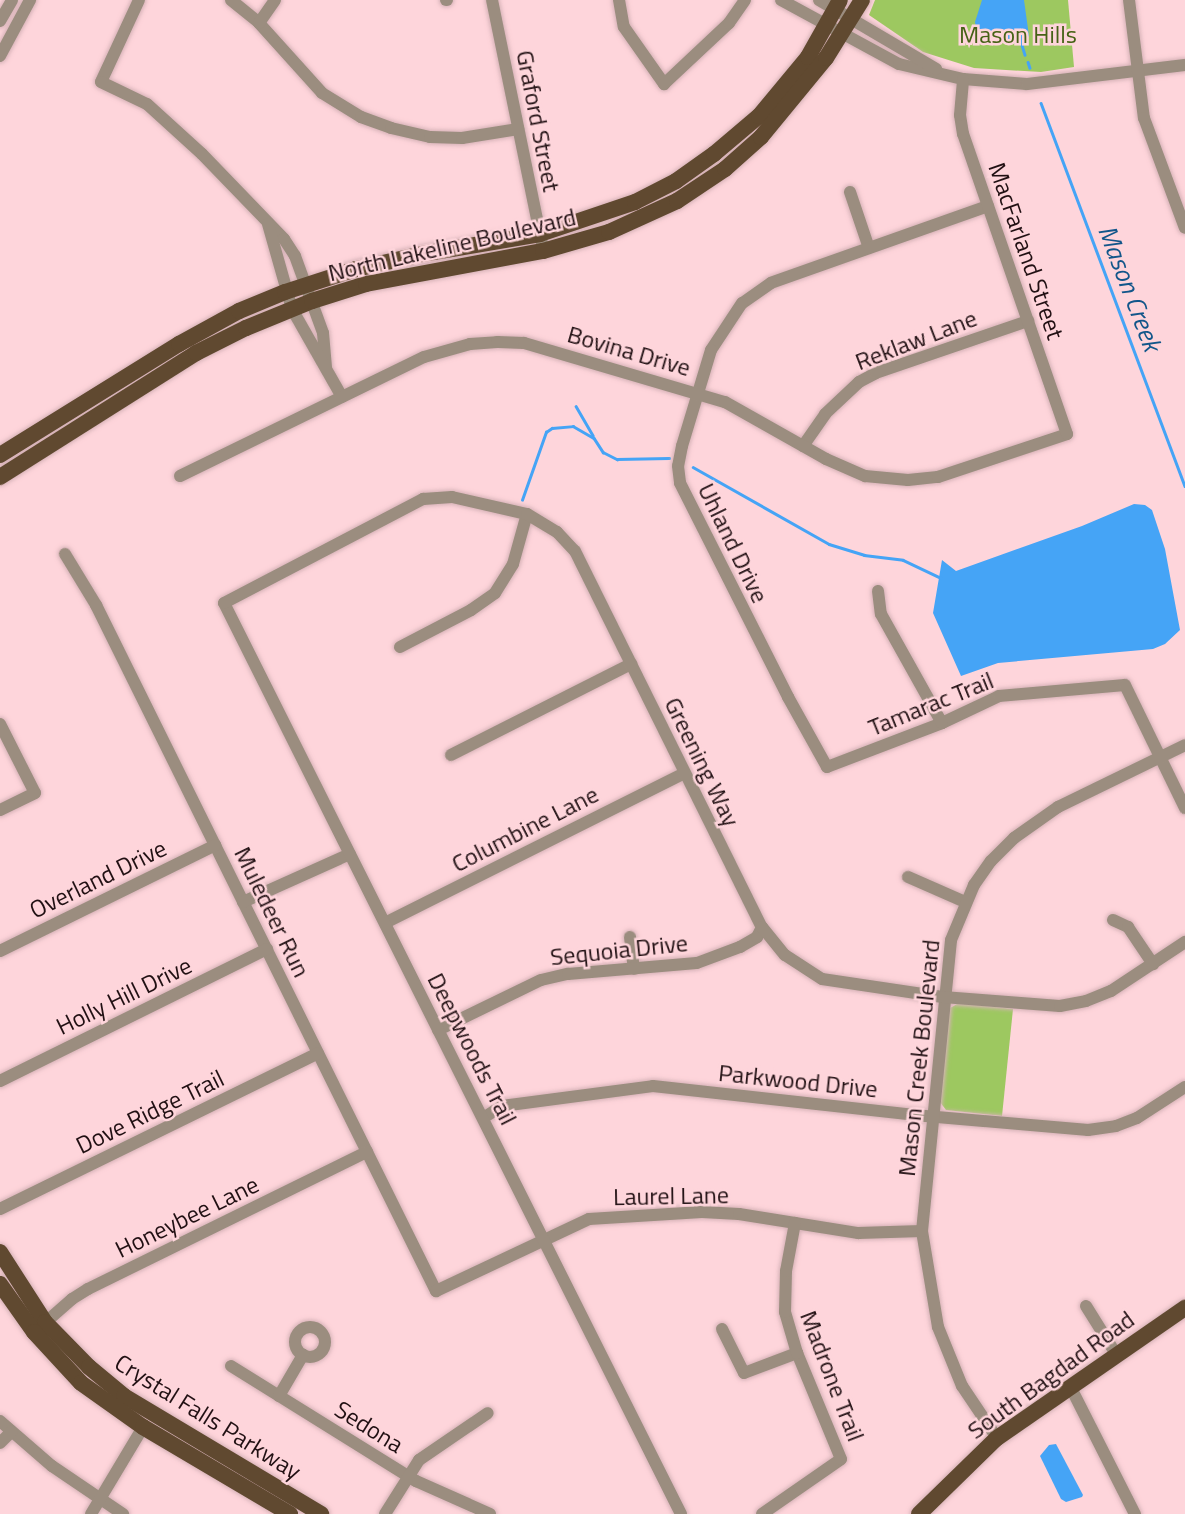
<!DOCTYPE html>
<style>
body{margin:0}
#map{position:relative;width:1185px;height:1514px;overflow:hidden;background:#fed5db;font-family:"Titillium Web",sans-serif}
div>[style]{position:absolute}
.green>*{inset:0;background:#9dc860}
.water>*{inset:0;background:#45a4f6}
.stream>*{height:2.5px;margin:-1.25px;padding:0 1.25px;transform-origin:1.25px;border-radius:1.25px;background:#45a4f6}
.roads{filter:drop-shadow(0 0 2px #d6b2b7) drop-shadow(0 0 2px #d6b2b7)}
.minor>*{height:12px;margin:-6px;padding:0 6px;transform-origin:6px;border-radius:6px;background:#9b8d7f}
.minor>.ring{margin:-6px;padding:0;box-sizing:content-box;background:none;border:12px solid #9b8d7f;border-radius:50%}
.major>*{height:16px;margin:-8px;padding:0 8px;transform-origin:8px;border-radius:8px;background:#604930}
span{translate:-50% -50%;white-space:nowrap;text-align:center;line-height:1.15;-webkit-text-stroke:5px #fed5db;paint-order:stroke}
.park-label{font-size:24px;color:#466215}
.street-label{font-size:24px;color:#211013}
.water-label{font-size:26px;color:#12568a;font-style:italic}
</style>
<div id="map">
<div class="green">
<div style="clip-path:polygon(875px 0,1068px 0,1074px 67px,1041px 72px,974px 68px,923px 52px,869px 15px)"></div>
<div style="clip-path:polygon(959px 1003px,1013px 1009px,1002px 1116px,946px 1110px,940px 1102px,950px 1008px)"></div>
</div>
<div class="water">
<div style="clip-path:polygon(982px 0,1024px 0,1029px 36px,1024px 45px,978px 37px,975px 22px)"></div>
<div style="clip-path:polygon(1134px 504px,1145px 505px,1152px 510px,1165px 549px,1180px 630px,1165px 644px,1153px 649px,998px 663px,961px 676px,933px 613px,942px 560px,956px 571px,1082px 526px)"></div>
<div style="clip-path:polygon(1056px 1444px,1083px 1495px,1082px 1497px,1066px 1502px,1061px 1499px,1040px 1456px,1049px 1445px)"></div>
</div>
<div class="stream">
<div style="left:1022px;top:45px;width:10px;rotate:73deg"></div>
<div style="left:1028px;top:62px;width:6px;rotate:72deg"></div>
<div style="left:1041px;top:103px;width:409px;rotate:69.4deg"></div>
<div style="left:576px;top:406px;width:34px;rotate:60deg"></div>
<div style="left:693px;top:467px;width:156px;rotate:29.5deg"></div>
<div style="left:829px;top:544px;width:37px;rotate:17deg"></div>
<div style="left:864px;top:555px;width:39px;rotate:7deg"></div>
<div style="left:903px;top:560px;width:42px;rotate:25.3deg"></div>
<div style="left:522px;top:500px;width:72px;rotate:-70.6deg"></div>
<div style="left:546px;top:432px;width:7px;rotate:-34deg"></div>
<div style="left:552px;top:428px;width:21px;rotate:-5deg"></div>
<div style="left:573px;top:426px;width:24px;rotate:30deg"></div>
<div style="left:594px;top:438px;width:17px;rotate:57deg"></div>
<div style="left:603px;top:452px;width:16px;rotate:27deg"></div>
<div style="left:617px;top:459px;width:52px;rotate:-1.1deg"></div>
</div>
<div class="roads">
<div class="minor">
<div style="left:139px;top:0;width:90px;rotate:114.9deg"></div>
<div style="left:101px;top:82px;width:51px;rotate:25.6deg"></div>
<div style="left:147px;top:104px;width:74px;rotate:42.3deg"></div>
<div style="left:202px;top:154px;width:118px;rotate:46deg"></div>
<div style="left:284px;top:239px;width:20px;rotate:57deg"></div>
<div style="left:295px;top:256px;width:82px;rotate:70deg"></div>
<div style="left:323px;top:333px;width:34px;rotate:85deg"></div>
<div style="left:231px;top:0;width:36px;rotate:39deg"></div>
<div style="left:259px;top:23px;width:94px;rotate:48deg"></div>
<div style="left:322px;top:93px;width:46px;rotate:31.6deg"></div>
<div style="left:361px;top:117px;width:32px;rotate:20deg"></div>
<div style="left:391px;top:128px;width:40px;rotate:13deg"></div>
<div style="left:430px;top:137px;width:32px;rotate:2deg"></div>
<div style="left:462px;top:138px;width:57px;rotate:-9.1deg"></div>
<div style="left:446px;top:0;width:1px"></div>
<div style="left:492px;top:0;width:248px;rotate:78.4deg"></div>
<div style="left:619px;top:0;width:27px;rotate:80deg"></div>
<div style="left:624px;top:27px;width:70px;rotate:54.9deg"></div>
<div style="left:664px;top:84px;width:89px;rotate:-43.2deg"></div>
<div style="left:729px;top:23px;width:28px;rotate:-55deg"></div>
<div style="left:781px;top:0;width:134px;rotate:28.5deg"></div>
<div style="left:899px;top:64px;width:66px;rotate:13.2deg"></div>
<div style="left:963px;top:79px;width:64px;rotate:4.5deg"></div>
<div style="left:1027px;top:84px;width:159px;rotate:-6.9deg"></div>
<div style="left:819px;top:0;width:136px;rotate:30.5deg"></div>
<div style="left:1129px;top:0;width:119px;rotate:82.8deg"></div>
<div style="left:1144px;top:118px;width:117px;rotate:69.6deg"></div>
<div style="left:0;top:21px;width:24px;rotate:-60deg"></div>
<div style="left:259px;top:23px;width:28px;rotate:-55deg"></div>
<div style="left:0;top:56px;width:64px;rotate:-61.8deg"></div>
<div style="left:850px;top:192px;width:59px;rotate:71.3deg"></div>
<div style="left:988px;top:206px;width:230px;rotate:160.5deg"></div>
<div style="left:771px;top:283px;width:35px;rotate:145deg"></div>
<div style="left:742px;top:303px;width:56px;rotate:123.4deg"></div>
<div style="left:711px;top:350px;width:100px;rotate:106.8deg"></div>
<div style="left:682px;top:446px;width:20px;rotate:101deg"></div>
<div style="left:678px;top:466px;width:17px;rotate:83deg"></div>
<div style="left:680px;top:483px;width:240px;rotate:63.2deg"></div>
<div style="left:788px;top:697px;width:80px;rotate:60.9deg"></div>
<div style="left:827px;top:767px;width:123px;rotate:-20.9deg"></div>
<div style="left:942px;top:723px;width:63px;rotate:-25.3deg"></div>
<div style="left:999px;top:696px;width:126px;rotate:-5deg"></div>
<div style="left:1125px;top:685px;width:137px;rotate:64deg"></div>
<div style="left:268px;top:224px;width:88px;rotate:74.2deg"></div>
<div style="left:292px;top:309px;width:101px;rotate:60.4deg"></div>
<div style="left:803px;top:446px;width:39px;rotate:-55deg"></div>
<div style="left:825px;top:414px;width:47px;rotate:-43.3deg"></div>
<div style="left:859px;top:382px;width:19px;rotate:-28deg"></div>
<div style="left:876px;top:373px;width:161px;rotate:-18.9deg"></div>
<div style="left:180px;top:476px;width:271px;rotate:-26deg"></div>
<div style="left:424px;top:357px;width:48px;rotate:-15.8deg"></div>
<div style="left:470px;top:344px;width:27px;rotate:-4deg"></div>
<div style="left:497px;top:342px;width:27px;rotate:2deg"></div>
<div style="left:524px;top:343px;width:209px;rotate:16.4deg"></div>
<div style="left:725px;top:402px;width:116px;rotate:29.4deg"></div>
<div style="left:826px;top:459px;width:43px;rotate:23.6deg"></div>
<div style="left:865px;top:476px;width:43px;rotate:5.3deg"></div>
<div style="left:908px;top:480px;width:30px;rotate:-6deg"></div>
<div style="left:938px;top:477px;width:136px;rotate:-18.4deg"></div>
<div style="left:1067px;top:434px;width:318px;rotate:-109.1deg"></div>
<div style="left:963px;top:134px;width:19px;rotate:-99deg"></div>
<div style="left:960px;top:115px;width:36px;rotate:-85deg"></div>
<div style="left:65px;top:554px;width:60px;rotate:58.7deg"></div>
<div style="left:96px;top:605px;width:766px;rotate:63.64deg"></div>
<div style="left:436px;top:1291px;width:169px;rotate:-25.2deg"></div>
<div style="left:589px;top:1219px;width:113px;rotate:-3.5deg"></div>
<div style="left:702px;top:1212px;width:37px;rotate:3deg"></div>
<div style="left:739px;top:1214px;width:121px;rotate:9.1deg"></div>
<div style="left:858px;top:1233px;width:64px;rotate:-1.8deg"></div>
<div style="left:878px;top:591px;width:23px;rotate:83deg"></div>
<div style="left:881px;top:614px;width:125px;rotate:60.8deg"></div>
<div style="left:400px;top:647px;width:80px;rotate:-27.5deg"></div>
<div style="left:471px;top:610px;width:29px;rotate:-35deg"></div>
<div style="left:495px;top:593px;width:34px;rotate:-58deg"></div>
<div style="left:513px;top:564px;width:52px;rotate:-74.4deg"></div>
<div style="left:0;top:724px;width:77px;rotate:63.1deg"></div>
<div style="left:35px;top:793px;width:39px;rotate:154deg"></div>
<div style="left:451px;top:755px;width:202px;rotate:-26.8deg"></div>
<div style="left:908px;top:877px;width:62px;rotate:23.7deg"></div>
<div style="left:243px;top:902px;width:117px;rotate:-24.2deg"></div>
<div style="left:1113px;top:920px;width:17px;rotate:25deg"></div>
<div style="left:1128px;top:927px;width:45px;rotate:56deg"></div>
<div style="left:385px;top:923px;width:335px;rotate:-26.6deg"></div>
<div style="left:630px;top:937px;width:32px;rotate:83deg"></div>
<div style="left:0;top:951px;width:240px;rotate:-26.2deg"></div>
<div style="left:438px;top:1030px;width:114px;rotate:-25.9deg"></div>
<div style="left:541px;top:980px;width:28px;rotate:-13deg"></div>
<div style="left:568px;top:974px;width:129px;rotate:-4.9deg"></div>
<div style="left:697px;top:963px;width:46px;rotate:-20.4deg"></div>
<div style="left:740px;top:947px;width:20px;rotate:-30deg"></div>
<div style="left:757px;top:937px;width:11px;rotate:-63deg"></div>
<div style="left:0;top:1081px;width:298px;rotate:-26.3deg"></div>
<div style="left:483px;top:1118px;width:22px;rotate:-32deg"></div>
<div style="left:502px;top:1106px;width:152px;rotate:-7.5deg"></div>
<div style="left:653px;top:1086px;width:263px;rotate:6.3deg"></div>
<div style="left:914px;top:1115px;width:175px;rotate:4.9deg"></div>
<div style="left:1088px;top:1130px;width:28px;rotate:-8deg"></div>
<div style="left:1116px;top:1126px;width:22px;rotate:-21deg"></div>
<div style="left:1137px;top:1118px;width:57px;rotate:-32.9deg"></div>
<div style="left:0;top:1209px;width:354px;rotate:-26.1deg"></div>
<div style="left:1086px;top:1306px;width:57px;rotate:58deg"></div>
<div class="ring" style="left:295px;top:1327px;width:18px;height:18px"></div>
<div style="left:39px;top:1328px;width:44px;rotate:-41.3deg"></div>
<div style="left:72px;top:1299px;width:19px;rotate:-32deg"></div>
<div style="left:88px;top:1289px;width:311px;rotate:-26.2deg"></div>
<div style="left:722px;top:1329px;width:49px;rotate:63.4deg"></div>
<div style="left:744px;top:1373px;width:57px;rotate:-20.7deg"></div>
<div style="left:231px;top:1366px;width:218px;rotate:31.9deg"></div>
<div style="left:416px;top:1481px;width:81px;rotate:24deg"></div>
<div style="left:1070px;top:1386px;width:144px;rotate:63.1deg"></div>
<div style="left:279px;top:1396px;width:48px;rotate:-59.7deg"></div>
<div style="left:0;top:1421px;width:69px;rotate:40.9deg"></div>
<div style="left:52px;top:1466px;width:86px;rotate:34.1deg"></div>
<div style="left:997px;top:1438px;width:63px;rotate:-123.9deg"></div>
<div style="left:962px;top:1386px;width:64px;rotate:-112.1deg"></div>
<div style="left:938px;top:1327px;width:97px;rotate:-99.5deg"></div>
<div style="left:922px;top:1231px;width:292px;rotate:-84.3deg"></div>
<div style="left:951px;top:940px;width:60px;rotate:-67.3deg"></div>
<div style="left:974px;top:885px;width:29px;rotate:-55deg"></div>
<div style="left:991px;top:861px;width:33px;rotate:-45deg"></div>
<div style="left:1014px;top:838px;width:54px;rotate:-35.2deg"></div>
<div style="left:1058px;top:807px;width:141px;rotate:-26deg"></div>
<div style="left:0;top:1443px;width:16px;rotate:-45deg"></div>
<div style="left:91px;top:1514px;width:101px;rotate:-59.1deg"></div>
<div style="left:385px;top:1514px;width:64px;rotate:-57.8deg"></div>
<div style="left:419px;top:1460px;width:83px;rotate:-34.3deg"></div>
<div style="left:681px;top:1514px;width:1019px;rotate:-116.64deg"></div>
<div style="left:224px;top:603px;width:225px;rotate:-27.6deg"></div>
<div style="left:423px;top:499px;width:29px;rotate:-4deg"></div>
<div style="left:452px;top:497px;width:77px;rotate:12.8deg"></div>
<div style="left:527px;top:514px;width:35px;rotate:31deg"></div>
<div style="left:557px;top:532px;width:26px;rotate:47deg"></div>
<div style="left:575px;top:551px;width:420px;rotate:63.6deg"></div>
<div style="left:762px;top:927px;width:36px;rotate:51deg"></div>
<div style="left:785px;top:955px;width:44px;rotate:33deg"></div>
<div style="left:822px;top:979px;width:122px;rotate:8.5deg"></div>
<div style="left:943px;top:997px;width:117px;rotate:4.4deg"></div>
<div style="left:1060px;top:1006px;width:26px;rotate:-11deg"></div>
<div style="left:1086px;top:1001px;width:27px;rotate:-22deg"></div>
<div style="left:1111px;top:991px;width:89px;rotate:-33.5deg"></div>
<div style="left:762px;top:1514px;width:96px;rotate:-34.8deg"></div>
<div style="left:841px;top:1459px;width:115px;rotate:-112.5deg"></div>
<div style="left:797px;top:1353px;width:43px;rotate:-106.3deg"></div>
<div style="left:785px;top:1312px;width:41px;rotate:-88.6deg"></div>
<div style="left:786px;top:1271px;width:49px;rotate:-79.4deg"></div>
</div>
<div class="major">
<div style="left:0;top:455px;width:211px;rotate:-31.8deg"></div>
<div style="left:179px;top:344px;width:68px;rotate:-28.8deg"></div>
<div style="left:239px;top:311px;width:50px;rotate:-22.4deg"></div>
<div style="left:285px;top:292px;width:75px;rotate:-17.9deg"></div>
<div style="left:356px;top:269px;width:68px;rotate:-12.8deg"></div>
<div style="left:422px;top:254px;width:120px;rotate:-9.6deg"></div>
<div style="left:540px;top:234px;width:100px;rotate:-18.6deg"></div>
<div style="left:635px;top:202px;width:46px;rotate:-27.1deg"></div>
<div style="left:676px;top:181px;width:47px;rotate:-35.4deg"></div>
<div style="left:714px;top:154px;width:59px;rotate:-40.2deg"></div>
<div style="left:759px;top:116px;width:77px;rotate:-50.3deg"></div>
<div style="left:808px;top:57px;width:65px;rotate:-60.7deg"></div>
<div style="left:0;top:477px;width:232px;rotate:-32.3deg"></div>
<div style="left:196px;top:353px;width:56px;rotate:-26.6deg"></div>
<div style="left:246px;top:328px;width:71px;rotate:-22.2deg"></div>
<div style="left:312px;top:301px;width:57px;rotate:-17.5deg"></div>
<div style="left:366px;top:284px;width:180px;rotate:-10.6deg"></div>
<div style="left:543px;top:251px;width:69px;rotate:-16.1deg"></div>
<div style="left:609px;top:232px;width:75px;rotate:-24.5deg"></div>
<div style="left:677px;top:201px;width:58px;rotate:-33.7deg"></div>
<div style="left:725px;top:169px;width:48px;rotate:-41.6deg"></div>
<div style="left:761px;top:137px;width:102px;rotate:-50.6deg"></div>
<div style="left:826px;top:58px;width:68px;rotate:-58.2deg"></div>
<div style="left:0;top:1252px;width:83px;rotate:57.3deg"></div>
<div style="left:45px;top:1322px;width:63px;rotate:45.6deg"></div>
<div style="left:89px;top:1367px;width:45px;rotate:39.6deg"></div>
<div style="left:124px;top:1396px;width:230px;rotate:30.9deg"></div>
<div style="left:0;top:1284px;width:59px;rotate:54.7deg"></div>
<div style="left:34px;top:1332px;width:69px;rotate:47.3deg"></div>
<div style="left:81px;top:1383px;width:76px;rotate:35.4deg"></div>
<div style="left:143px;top:1427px;width:171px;rotate:30.6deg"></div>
<div style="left:919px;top:1514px;width:109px;rotate:-44.3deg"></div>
<div style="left:997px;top:1438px;width:229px;rotate:-34.7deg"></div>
</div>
</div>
<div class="park-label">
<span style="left:1018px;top:35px">Mason Hills</span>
</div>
<div class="street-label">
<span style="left:538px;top:121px;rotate:79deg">Graford Street</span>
<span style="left:452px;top:245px;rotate:-13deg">North Lakeline Boulevard</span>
<span style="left:1026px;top:251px;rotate:71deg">MacFarland Street</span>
<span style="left:916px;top:340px;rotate:-21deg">Reklaw Lane</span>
<span style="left:629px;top:351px;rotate:16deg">Bovina Drive</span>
<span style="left:733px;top:543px;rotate:64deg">Uhland Drive</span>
<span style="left:931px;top:704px;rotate:-22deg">Tamarac Trail</span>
<span style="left:702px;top:762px;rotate:64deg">Greening Way</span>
<span style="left:525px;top:829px;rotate:-27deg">Columbine Lane</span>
<span style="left:98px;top:879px;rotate:-26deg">Overland Drive</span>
<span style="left:272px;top:912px;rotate:64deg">Muledeer Run</span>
<span style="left:619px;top:950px;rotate:-6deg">Sequoia Drive</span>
<span style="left:124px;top:996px;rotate:-26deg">Holly Hill Drive</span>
<span style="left:472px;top:1049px;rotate:63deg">Deepwoods Trail</span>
<span style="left:919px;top:1058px;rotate:-84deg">Mason Creek Boulevard</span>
<span style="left:798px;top:1081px;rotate:6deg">Parkwood Drive</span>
<span style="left:150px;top:1112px;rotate:-26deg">Dove Ridge Trail</span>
<span style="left:671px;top:1196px;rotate:-1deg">Laurel Lane</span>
<span style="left:187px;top:1217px;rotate:-26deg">Honeybee Lane</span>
<span style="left:1051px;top:1375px;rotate:-36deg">South Bagdad Road</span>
<span style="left:832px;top:1376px;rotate:69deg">Madrone Trail</span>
<span style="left:208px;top:1417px;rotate:32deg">Crystal Falls Parkway</span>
<span style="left:369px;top:1427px;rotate:32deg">Sedona</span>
</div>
<div class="water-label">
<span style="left:1130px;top:288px;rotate:69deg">Mason Creek</span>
</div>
</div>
